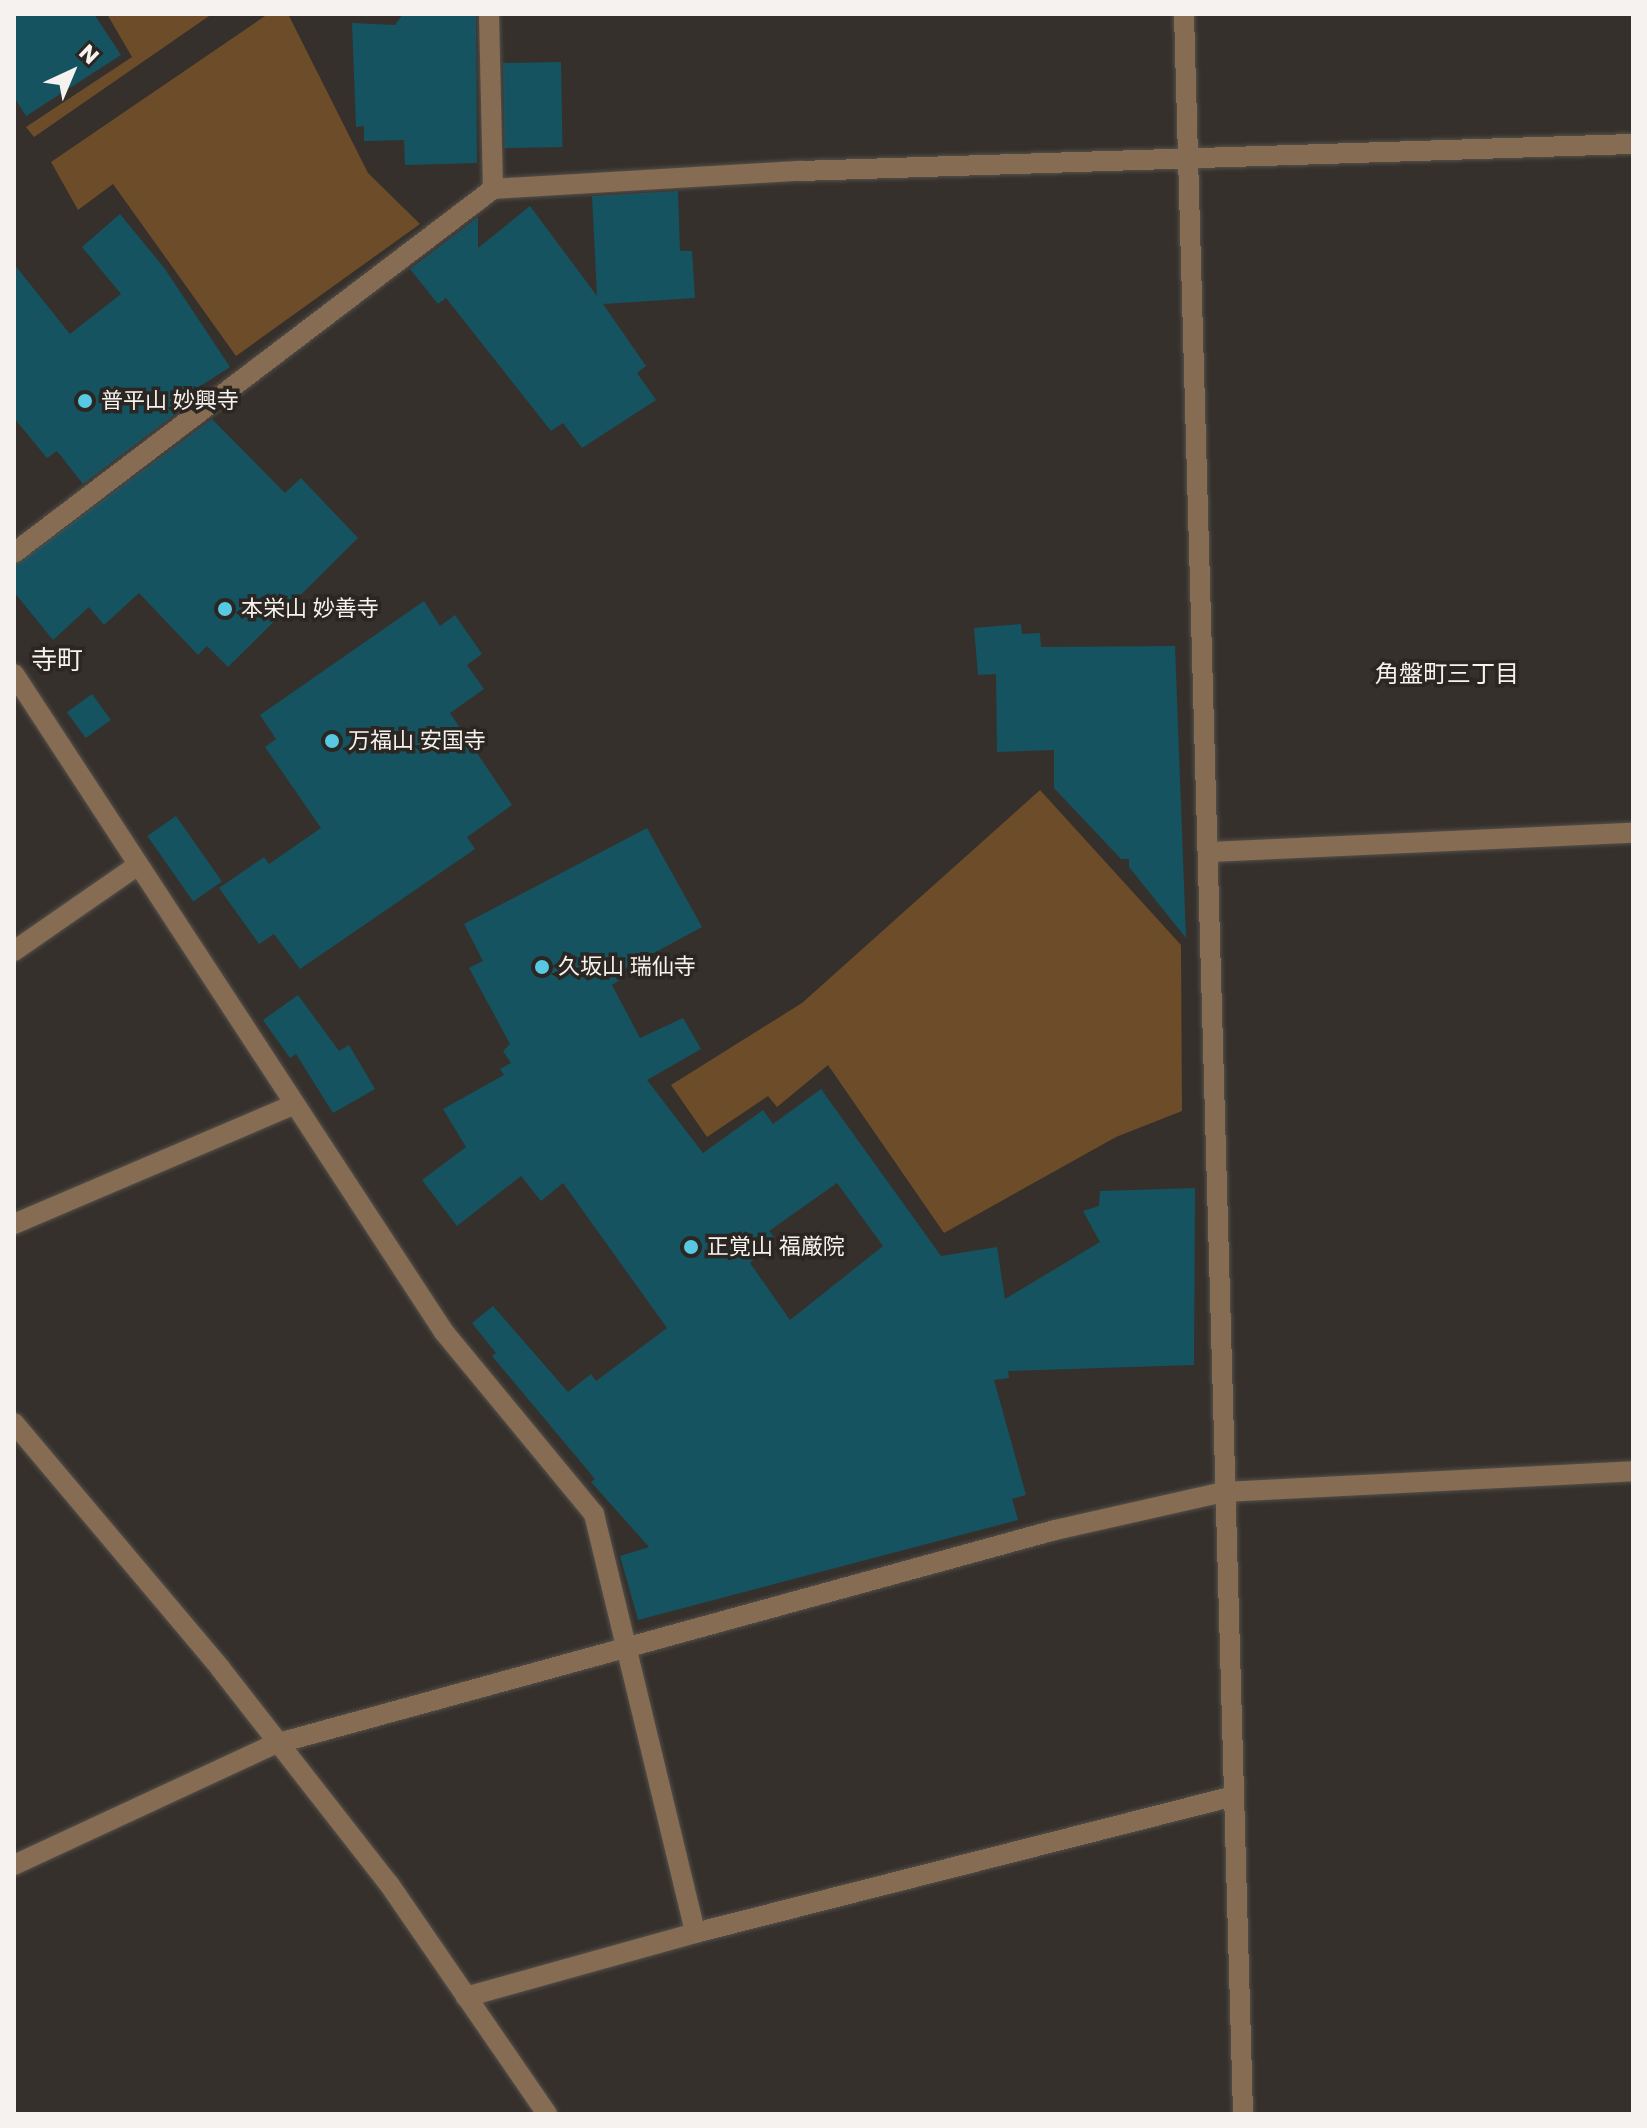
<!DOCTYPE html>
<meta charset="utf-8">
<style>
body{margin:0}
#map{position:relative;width:1647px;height:2128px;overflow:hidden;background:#35302b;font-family:Poppins,"Noto Sans JP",sans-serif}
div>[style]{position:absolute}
.green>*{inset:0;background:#6d4c29}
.building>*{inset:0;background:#155361;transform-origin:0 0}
.roads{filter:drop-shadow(0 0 2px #544f4a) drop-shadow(0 0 2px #544f4a)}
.minor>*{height:20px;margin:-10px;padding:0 10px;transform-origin:10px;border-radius:10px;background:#856c53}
.dots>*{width:22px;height:22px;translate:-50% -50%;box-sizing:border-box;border:4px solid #2b2621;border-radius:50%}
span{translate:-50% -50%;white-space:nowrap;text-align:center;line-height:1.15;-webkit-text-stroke:7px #2b2621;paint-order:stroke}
.poi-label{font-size:22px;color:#f6f2ef}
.left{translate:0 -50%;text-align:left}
.neighbourhood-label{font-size:24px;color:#f6f2ef}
.quarter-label{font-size:26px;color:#f6f2ef}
.frame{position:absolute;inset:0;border:16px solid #f6f2ef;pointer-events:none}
.north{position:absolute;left:32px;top:32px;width:80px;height:80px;-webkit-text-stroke:6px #2b2621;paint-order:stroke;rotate:44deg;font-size:22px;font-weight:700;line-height:32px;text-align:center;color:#f6f2ef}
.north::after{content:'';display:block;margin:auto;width:28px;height:36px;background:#f6f2ef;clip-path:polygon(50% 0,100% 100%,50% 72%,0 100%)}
</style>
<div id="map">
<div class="green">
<div style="clip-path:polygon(107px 14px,212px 14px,34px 137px,26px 127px,132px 57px)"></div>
<div style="clip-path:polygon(268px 14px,288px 14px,368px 173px,420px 224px,236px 356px,113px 184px,78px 210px,51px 162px)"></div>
<div style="clip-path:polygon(1040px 790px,1181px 945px,1182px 1111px,1116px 1137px,944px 1233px,828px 1065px,777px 1107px,768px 1096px,707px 1137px,671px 1085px,802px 1003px)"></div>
</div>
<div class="building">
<div style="clip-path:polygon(14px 14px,94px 14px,121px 55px,26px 116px,14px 97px)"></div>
<div style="clip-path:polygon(403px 14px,476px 14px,477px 163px,405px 165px,404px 140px,364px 141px,364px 126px,356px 127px,352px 23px,395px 25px)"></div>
<div style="left:561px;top:62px;width:85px;height:58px;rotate:89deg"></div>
<div style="clip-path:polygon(678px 191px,680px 251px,692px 251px,695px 298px,603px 304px,646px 366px,637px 373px,656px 400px,582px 448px,563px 423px,551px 431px,446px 298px,438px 304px,410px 269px,478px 217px,478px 248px,530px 206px,597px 296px,592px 196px)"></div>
<div style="clip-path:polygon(120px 214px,165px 269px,230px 367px,188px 394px,194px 400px,83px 484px,57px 451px,47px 458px,14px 418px,14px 264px,70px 334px,121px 294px,82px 247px)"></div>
<div style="clip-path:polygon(212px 419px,285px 493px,301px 478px,358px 538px,228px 667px,207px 646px,198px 655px,139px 593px,104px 625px,89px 607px,53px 640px,14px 592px,14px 566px)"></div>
<div style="clip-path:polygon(424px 601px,440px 626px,455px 615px,482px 654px,467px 665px,484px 689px,450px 713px,512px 805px,467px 837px,475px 849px,300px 969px,274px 934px,259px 944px,219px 888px,264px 857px,269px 864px,321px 828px,265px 747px,276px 739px,260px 715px)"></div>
<div style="clip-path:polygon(1021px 624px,1022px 634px,1040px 633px,1041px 647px,1175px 646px,1186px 938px,1129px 867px,1129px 859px,1121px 859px,1054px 788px,1054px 750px,997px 752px,996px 674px,978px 675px,974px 628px)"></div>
<div style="left:92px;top:694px;width:32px;height:31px;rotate:54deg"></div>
<div style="left:176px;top:816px;width:80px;height:35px;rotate:55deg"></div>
<div style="clip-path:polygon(evenodd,647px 828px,702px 927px,617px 973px,620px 980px,612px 985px,640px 1038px,683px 1018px,701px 1049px,647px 1080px,703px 1153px,763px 1110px,773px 1124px,821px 1089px,941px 1256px,997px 1247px,1005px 1299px,1100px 1242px,1083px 1211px,1099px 1206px,1100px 1191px,1195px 1188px,1194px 1365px,1008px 1371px,1009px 1378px,994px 1380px,1026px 1495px,1012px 1499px,1018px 1520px,638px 1620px,620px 1556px,649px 1547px,591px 1482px,595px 1479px,492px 1356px,496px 1353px,472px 1323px,493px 1306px,568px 1392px,591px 1374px,596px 1381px,667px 1328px,563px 1183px,541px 1201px,521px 1176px,457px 1226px,422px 1180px,466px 1147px,443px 1109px,504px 1075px,500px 1069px,511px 1063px,503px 1051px,510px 1044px,469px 968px,483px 961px,464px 924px,647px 828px,837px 1183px,883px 1246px,790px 1320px,750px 1263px,775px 1238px,769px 1231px,837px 1183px)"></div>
<div style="clip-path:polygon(298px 995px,339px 1051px,349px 1045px,375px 1089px,333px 1113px,296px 1054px,290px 1058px,263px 1020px)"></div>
</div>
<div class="roads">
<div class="minor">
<div style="left:489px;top:14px;width:175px;rotate:88.7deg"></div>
<div style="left:1184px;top:14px;width:2101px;rotate:88.39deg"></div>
<div style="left:14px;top:553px;width:602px;rotate:-37.23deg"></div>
<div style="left:493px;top:189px;width:308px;rotate:-3.4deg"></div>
<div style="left:800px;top:171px;width:833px;rotate:-1.86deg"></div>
<div style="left:14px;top:674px;width:786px;rotate:56.84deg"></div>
<div style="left:444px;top:1332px;width:236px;rotate:50.5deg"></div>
<div style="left:594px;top:1514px;width:431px;rotate:76.4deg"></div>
<div style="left:695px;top:1933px;width:238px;rotate:164.4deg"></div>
<div style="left:1209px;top:852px;width:424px;rotate:-2.6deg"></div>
<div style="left:14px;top:951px;width:151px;rotate:-34.7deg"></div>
<div style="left:14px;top:1224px;width:303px;rotate:-23.1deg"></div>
<div style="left:14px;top:1423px;width:320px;rotate:49.9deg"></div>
<div style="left:220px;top:1668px;width:274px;rotate:52deg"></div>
<div style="left:389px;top:1884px;width:279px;rotate:55.5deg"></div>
<div style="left:14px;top:1865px;width:288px;rotate:-24.9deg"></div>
<div style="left:275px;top:1744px;width:809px;rotate:-15.34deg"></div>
<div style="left:1055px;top:1530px;width:173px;rotate:-12.7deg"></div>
<div style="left:1224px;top:1492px;width:410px;rotate:-2.9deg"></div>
<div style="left:695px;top:1933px;width:556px;rotate:-14.26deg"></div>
</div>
</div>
<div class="dots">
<div style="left:85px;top:401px;background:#58c9e3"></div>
<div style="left:225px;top:609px;background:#58c9e3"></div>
<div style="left:332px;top:741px;background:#58c9e3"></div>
<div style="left:542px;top:967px;background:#58c9e3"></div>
<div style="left:691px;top:1247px;background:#58c9e3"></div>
</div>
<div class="poi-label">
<span class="left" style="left:101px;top:401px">普平山 妙興寺</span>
<span class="left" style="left:241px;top:609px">本栄山 妙善寺</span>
<span class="left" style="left:348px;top:741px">万福山 安国寺</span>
<span class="left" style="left:558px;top:967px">久坂山 瑞仙寺</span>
<span class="left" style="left:707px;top:1247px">正覚山 福厳院</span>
</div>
<div class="neighbourhood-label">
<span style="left:1447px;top:674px">角盤町三丁目</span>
</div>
<div class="quarter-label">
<span style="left:57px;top:661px">寺町</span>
</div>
<div class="frame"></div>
<div class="north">N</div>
</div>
